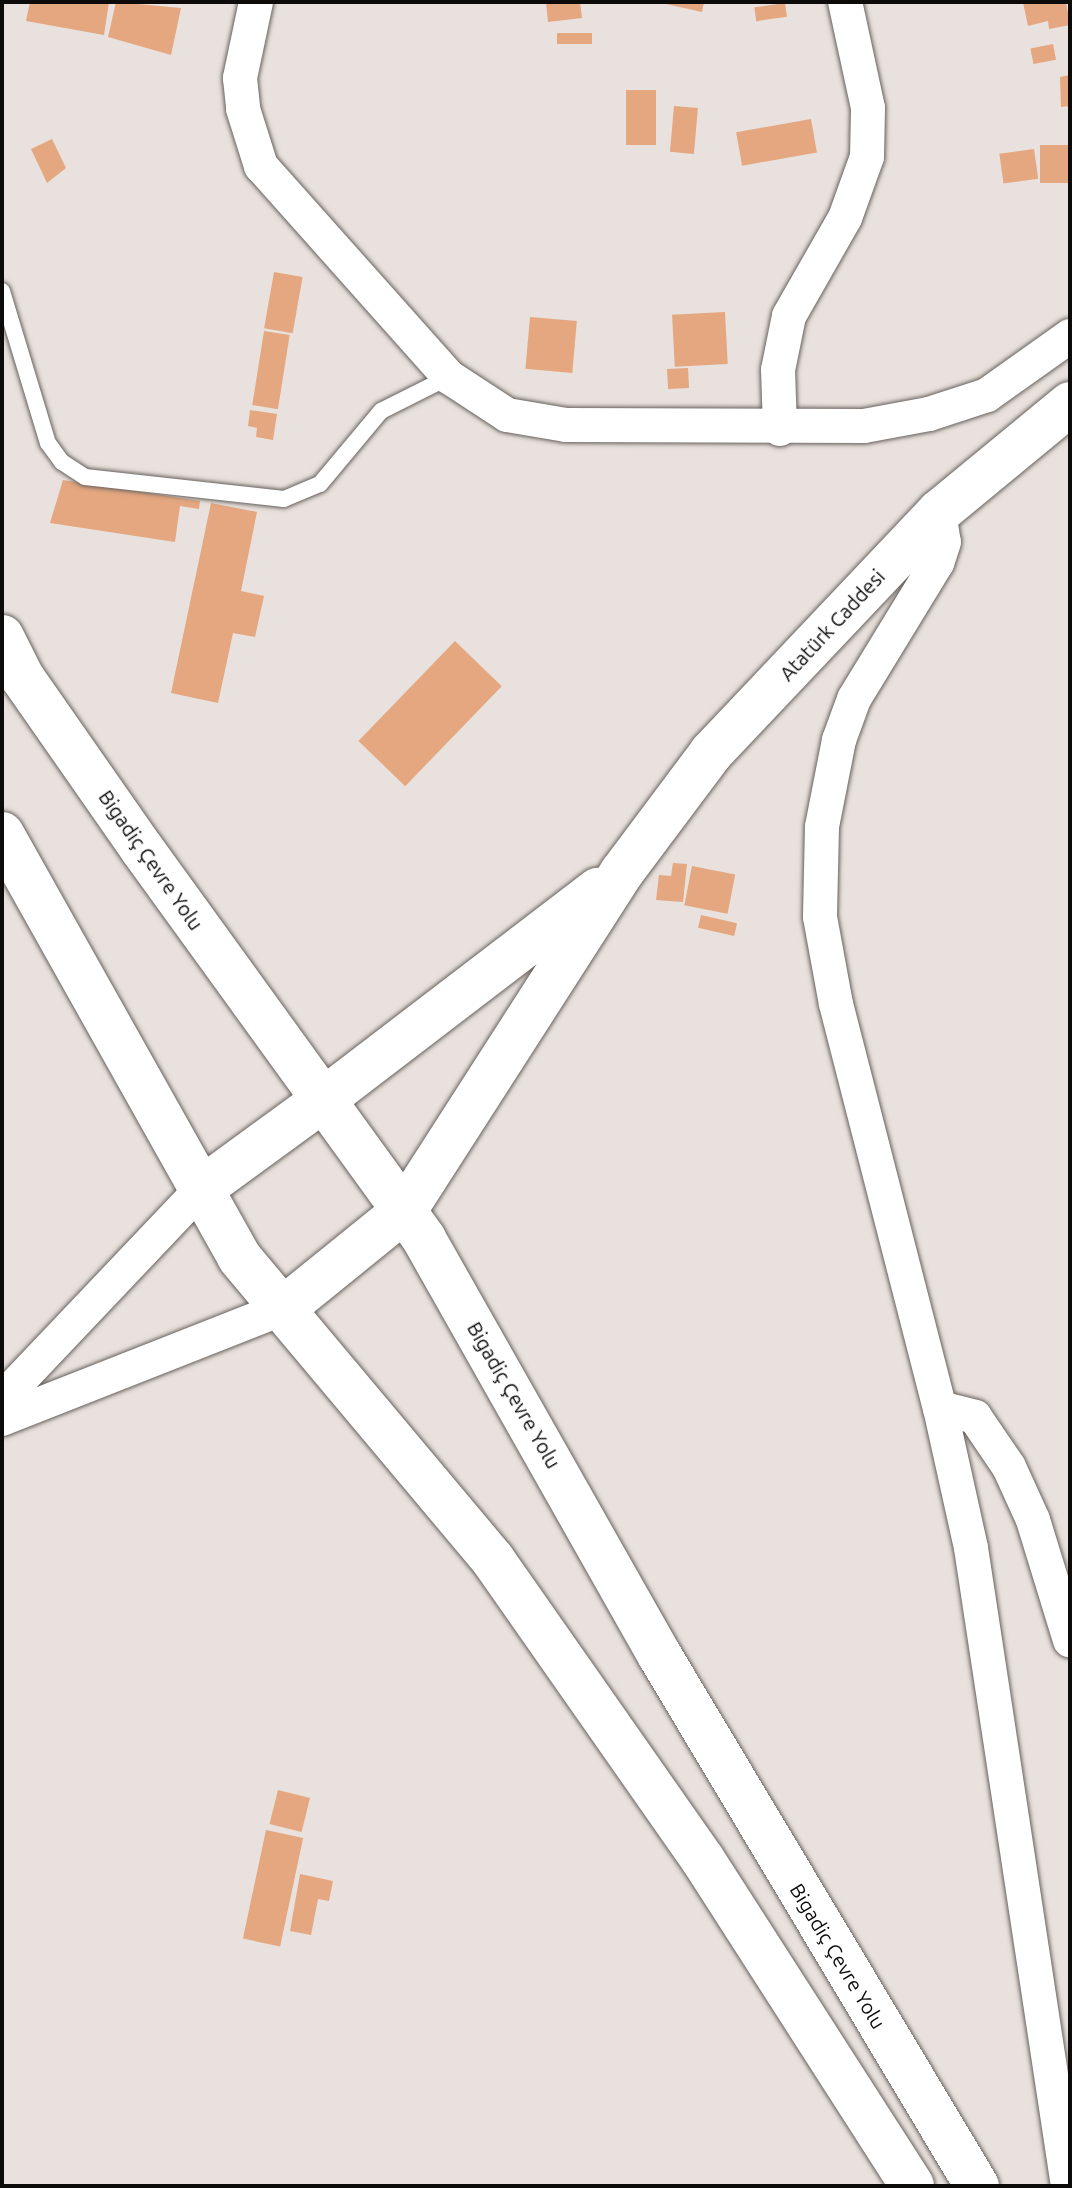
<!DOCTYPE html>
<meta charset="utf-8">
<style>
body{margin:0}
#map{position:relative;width:1072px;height:2188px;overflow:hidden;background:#e8e1dd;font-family:Ubuntu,sans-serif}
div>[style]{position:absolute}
.building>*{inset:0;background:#e4a77f;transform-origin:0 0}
.roads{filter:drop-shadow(0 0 2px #67615d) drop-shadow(0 0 2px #67615d)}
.lane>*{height:16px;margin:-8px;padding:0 8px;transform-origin:8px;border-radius:8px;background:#fff}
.street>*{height:34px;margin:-17px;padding:0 17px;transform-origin:17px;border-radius:17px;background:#fff}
.secondary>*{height:44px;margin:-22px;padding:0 22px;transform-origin:22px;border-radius:22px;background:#fff}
.highway>*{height:44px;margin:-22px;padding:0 22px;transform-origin:22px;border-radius:22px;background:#fff}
span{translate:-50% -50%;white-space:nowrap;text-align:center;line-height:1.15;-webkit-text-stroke:8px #fff;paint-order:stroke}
.street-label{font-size:20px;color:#0d0b0a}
.frame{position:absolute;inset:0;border:4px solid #0d0b0a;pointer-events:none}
</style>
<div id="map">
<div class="building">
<div style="clip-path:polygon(30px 2px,109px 2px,104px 35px,26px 21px)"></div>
<div style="clip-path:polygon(116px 2px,181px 8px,171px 55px,108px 37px)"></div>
<div style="clip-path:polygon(546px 2px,580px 2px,582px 18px,548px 22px)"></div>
<div style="clip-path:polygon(657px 2px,704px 2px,702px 12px)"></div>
<div style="clip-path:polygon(1023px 2px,1066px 2px,1070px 25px,1049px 29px,1048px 21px,1028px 26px)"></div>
<div style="left:785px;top:3px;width:14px;height:31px;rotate:82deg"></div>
<div style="left:592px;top:33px;width:11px;height:35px;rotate:90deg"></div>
<div style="left:1053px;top:44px;width:16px;height:23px;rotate:79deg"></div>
<div style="clip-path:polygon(1070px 75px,1070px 106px,1061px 107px,1060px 77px)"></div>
<div style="left:626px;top:90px;width:30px;height:55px"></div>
<div style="left:674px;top:106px;width:24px;height:46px;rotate:5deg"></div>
<div style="left:811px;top:119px;width:34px;height:76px;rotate:80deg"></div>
<div style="clip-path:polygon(52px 139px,66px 168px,47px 183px,31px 149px)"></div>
<div style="left:1070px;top:145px;width:38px;height:30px;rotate:90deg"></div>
<div style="left:1034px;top:149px;width:30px;height:35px;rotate:82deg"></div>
<div style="left:274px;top:272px;width:29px;height:57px;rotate:10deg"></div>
<div style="left:725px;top:312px;width:52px;height:53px;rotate:87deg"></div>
<div style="left:530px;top:317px;width:47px;height:52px;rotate:5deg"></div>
<div style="left:264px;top:331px;width:26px;height:75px;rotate:9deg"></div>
<div style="left:688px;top:368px;width:20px;height:21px;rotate:87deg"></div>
<div style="clip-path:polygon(250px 410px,277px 414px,273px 440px,256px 437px,257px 428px,248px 426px)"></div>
<div style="clip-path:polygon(63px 480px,200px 501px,199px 509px,180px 506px,175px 542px,50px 523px)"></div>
<div style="clip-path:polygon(211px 503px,257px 512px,241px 591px,264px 596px,255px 637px,233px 633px,218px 703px,171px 693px)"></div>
<div style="left:455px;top:641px;width:65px;height:139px;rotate:44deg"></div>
<div style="clip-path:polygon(673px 863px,687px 864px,683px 902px,656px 900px,659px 875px,671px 876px)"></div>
<div style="left:692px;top:866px;width:44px;height:40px;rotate:11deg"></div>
<div style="left:701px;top:915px;width:37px;height:13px;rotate:13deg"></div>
<div style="left:278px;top:1790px;width:33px;height:35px;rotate:14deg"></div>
<div style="left:266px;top:1830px;width:38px;height:111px;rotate:12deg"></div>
<div style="clip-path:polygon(300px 1874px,333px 1881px,329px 1901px,318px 1899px,311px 1935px,290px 1931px)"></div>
</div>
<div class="roads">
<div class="lane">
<div style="left:2px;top:291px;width:159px;rotate:73.2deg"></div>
<div style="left:48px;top:443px;width:24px;rotate:54deg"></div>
<div style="left:62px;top:462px;width:27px;rotate:33deg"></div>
<div style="left:85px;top:477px;width:200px;rotate:6.3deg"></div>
<div style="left:284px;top:499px;width:39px;rotate:-23deg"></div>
<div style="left:320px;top:484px;width:95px;rotate:-50.1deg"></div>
<div style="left:381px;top:411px;width:76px;rotate:-26.6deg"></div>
</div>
<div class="street">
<div style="left:256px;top:2px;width:78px;rotate:101.9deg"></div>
<div style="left:240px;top:78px;width:31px;rotate:84deg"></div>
<div style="left:243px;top:109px;width:60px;rotate:72.5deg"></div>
<div style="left:261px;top:166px;width:283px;rotate:48.3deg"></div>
<div style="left:449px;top:377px;width:69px;rotate:33.2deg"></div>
<div style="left:507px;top:415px;width:60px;rotate:9.6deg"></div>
<div style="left:566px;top:425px;width:298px;rotate:0.2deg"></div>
<div style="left:864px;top:426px;width:66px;rotate:-10.5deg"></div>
<div style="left:929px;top:414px;width:61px;rotate:-18.1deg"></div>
<div style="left:987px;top:395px;width:102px;rotate:-35.4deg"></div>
<div style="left:780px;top:429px;width:59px;rotate:-91.9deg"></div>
<div style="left:778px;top:370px;width:55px;rotate:-78.5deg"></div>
<div style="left:789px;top:316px;width:113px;rotate:-60.3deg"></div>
<div style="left:845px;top:218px;width:65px;rotate:-70.2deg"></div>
<div style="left:867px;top:157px;width:49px;rotate:-88.8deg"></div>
<div style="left:868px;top:108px;width:108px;rotate:-102.2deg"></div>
<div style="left:939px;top:512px;width:30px;rotate:81deg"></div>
<div style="left:944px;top:542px;width:22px;rotate:108deg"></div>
<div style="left:937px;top:563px;width:159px;rotate:121.4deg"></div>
<div style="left:854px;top:699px;width:44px;rotate:110.1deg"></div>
<div style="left:839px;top:740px;width:89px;rotate:101.1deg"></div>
<div style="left:822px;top:827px;width:90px;rotate:91.3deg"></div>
<div style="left:820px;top:917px;width:88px;rotate:79.6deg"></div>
<div style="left:836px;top:1004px;width:417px;rotate:75.6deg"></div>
<div style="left:940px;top:1408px;width:143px;rotate:77.5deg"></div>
<div style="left:971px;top:1548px;width:645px;rotate:81.36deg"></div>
<div style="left:2px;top:1399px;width:289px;rotate:-46.5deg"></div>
<div style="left:940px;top:1408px;width:36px;rotate:14deg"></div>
<div style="left:975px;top:1417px;width:60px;rotate:55.8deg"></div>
<div style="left:1009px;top:1467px;width:58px;rotate:65.6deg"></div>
<div style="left:1033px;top:1520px;width:126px;rotate:72.9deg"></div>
<div style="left:2px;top:1419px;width:303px;rotate:-21.5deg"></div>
</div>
<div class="secondary">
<div style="left:323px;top:1100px;width:346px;rotate:-37.4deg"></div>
<div style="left:405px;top:1210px;width:402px;rotate:-57.3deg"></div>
<div style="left:622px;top:872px;width:149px;rotate:-53.2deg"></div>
<div style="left:711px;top:753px;width:332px;rotate:-46.6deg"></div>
<div style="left:939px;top:512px;width:170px;rotate:-39.5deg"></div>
</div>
<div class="highway">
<div style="left:2px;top:637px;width:45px;rotate:63.4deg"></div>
<div style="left:22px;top:677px;width:210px;rotate:55.1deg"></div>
<div style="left:142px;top:849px;width:481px;rotate:54.1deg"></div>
<div style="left:424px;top:1239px;width:479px;rotate:60.5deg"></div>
<div style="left:660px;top:1656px;width:618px;rotate:59.12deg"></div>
<div style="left:2px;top:834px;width:485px;rotate:60.7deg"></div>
<div style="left:239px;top:1257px;width:395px;rotate:50deg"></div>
<div style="left:493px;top:1560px;width:366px;rotate:55deg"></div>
<div style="left:703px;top:1860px;width:387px;rotate:57.3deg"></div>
<div style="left:201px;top:1189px;width:151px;rotate:-36.1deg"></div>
<div style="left:284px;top:1308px;width:156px;rotate:-39deg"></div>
</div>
</div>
<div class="street-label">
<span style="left:832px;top:625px;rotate:-47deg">Atatürk Caddesi</span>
<span style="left:151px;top:860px;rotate:55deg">Bigadiç Çevre Yolu</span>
<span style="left:514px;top:1395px;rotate:60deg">Bigadiç Çevre Yolu</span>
<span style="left:838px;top:1956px;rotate:59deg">Bigadiç Çevre Yolu</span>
</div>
<div class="frame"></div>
</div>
